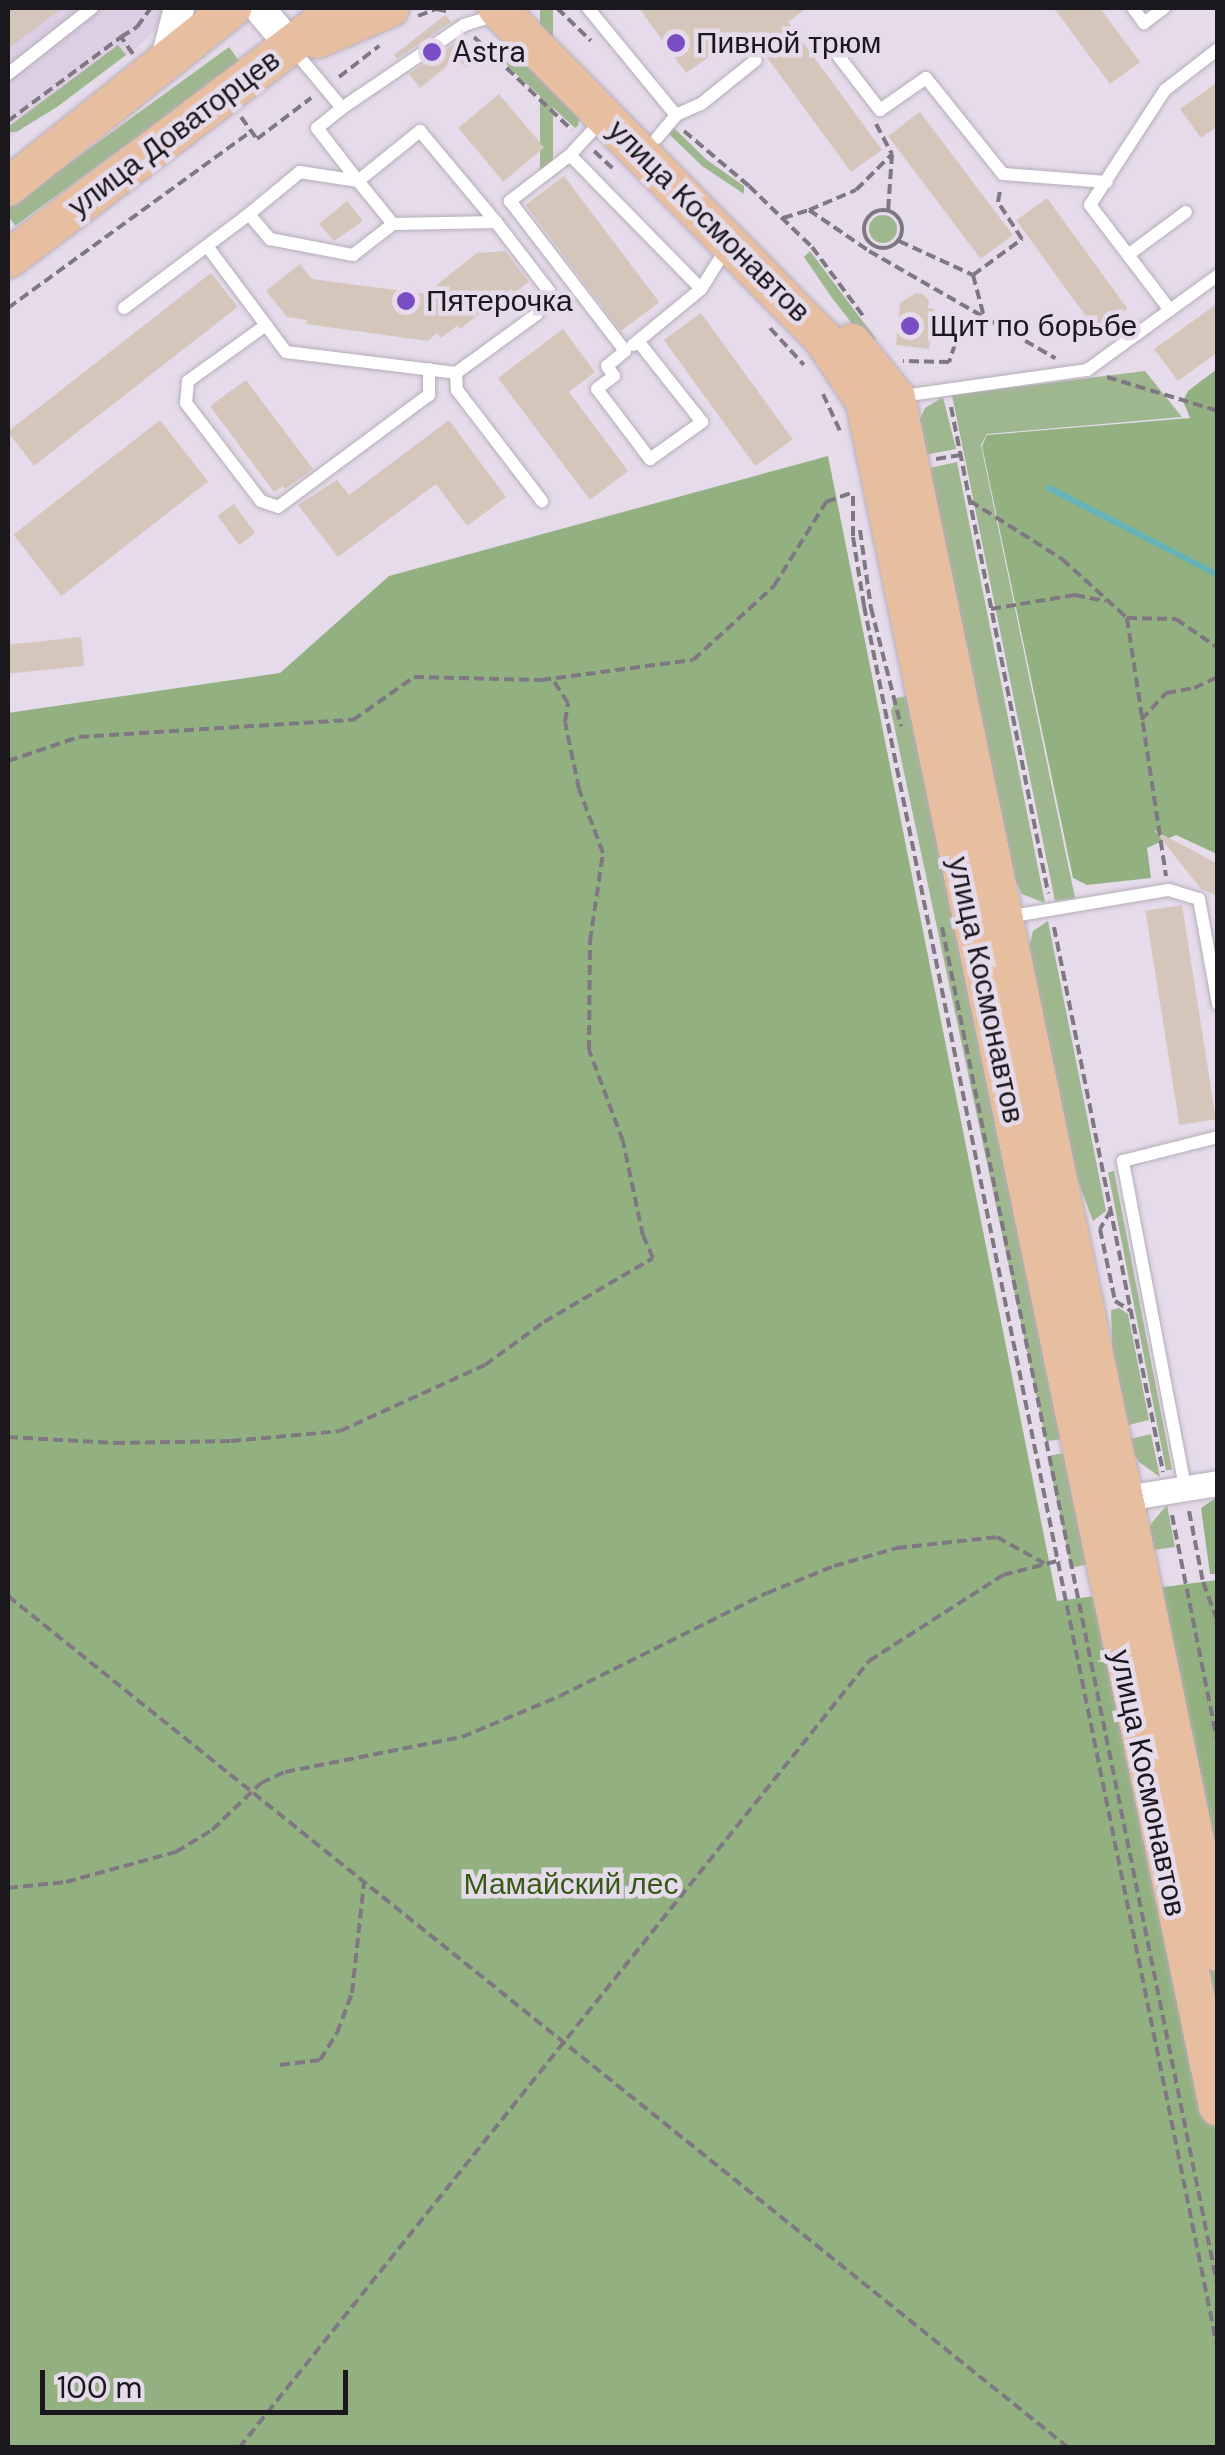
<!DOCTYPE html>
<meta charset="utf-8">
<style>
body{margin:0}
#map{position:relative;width:1225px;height:2455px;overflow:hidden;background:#e5dbea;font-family:"DM Sans",sans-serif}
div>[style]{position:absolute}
.built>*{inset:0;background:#dccee3}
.green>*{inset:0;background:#9fb78f;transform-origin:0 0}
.round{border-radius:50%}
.forest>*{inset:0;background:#93b180}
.stream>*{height:6px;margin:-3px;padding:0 3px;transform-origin:3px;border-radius:3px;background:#65b2b8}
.building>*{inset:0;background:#d5c6bc;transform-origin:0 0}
.path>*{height:4px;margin-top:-2px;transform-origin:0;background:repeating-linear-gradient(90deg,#7f7882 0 10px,transparent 0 15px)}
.path>.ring{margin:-2px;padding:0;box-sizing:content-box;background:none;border:4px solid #7f7882;border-radius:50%}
.roads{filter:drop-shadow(0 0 2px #b6adba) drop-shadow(0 0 2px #b6adba)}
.service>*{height:12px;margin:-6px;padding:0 6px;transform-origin:6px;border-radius:6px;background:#fff}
.minor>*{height:25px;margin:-12.5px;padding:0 12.5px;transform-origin:12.5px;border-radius:12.5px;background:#fff}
.tertiary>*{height:30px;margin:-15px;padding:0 15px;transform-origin:15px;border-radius:15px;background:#fff}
.primary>*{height:38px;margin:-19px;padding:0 19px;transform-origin:19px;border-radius:19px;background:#e8bea1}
.dots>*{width:28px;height:28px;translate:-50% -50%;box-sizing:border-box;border:5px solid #e5dbea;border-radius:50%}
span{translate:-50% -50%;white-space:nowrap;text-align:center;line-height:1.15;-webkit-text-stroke:9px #e5dbea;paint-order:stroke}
.poi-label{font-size:30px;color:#1b181d}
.left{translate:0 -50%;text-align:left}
.street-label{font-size:30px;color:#1b181d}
.park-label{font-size:30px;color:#365b15}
.frame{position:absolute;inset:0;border:10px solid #1b181d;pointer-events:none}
.scale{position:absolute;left:40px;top:2370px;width:308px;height:45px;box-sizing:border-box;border:5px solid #1b181d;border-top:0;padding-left:12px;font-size:30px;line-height:35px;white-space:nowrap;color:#1b181d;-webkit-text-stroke:8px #e5dbea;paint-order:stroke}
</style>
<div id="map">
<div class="built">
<div style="clip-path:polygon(8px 8px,166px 8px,153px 32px,137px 48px,8px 139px)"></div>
</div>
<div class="green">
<div style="left:540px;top:8px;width:13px;height:166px"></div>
<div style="clip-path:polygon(493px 42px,506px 42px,579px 117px,578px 126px,575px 128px,489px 49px)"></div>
<div style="clip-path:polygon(118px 45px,126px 55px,57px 107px,16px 132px,8px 132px,8px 127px)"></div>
<div style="left:229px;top:47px;width:19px;height:278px;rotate:54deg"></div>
<div style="clip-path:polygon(674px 128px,707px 160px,744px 186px,744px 194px,702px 166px,669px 134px)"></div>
<div class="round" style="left:869px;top:215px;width:28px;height:28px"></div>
<div style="clip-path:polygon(810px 251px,876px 339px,868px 344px,832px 298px,804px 257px)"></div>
<div style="clip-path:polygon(1145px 371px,1182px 417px,987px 434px,981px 445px,1075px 898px,1055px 901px,952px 395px)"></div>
<div style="clip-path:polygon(943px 397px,956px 449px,924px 455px,920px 419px,925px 408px)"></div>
<div style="clip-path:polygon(957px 462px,1045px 903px,1022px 894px,1013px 876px,930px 468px)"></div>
<div style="clip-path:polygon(907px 696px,1065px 1439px,1046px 1441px,891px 711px,896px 698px)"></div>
<div style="clip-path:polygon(1048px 921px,1106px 1211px,1093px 1221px,1072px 1165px,1028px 951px,1033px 931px)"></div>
<div style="left:1114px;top:1171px;width:304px;height:6px;rotate:79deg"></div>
<div style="clip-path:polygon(1119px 1308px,1128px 1314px,1149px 1420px,1124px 1426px,1113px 1373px,1111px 1310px)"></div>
<div style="clip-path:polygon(1151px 1434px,1160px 1477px,1139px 1462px,1126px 1440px)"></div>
<div style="left:1068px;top:1452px;width:114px;height:21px;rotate:78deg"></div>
<div style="clip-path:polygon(1167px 1505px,1175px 1547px,1147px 1551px,1150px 1525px)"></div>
</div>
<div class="forest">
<div style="clip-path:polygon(1217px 369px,1217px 854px,1176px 835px,1147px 848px,1151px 878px,1087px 885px,1073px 878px,982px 446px,987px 435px,1190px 418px,1183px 401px,1188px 391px)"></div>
<div style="clip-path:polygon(828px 456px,1057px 1601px,1217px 1580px,1217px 2447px,8px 2448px,8px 713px,280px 673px,389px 576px)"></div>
<div style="clip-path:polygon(1217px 1497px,1217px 1574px,1210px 1574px,1201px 1508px)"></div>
</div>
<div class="stream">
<div style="left:1049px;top:488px;width:190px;rotate:27.2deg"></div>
</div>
<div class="building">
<div style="clip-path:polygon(8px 8px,62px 8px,8px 49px)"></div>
<div style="clip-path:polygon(639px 8px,807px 8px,788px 22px,882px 150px,851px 172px,758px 45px,754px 48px,743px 33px,686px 73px)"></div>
<div style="clip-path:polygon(1054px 8px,1100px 8px,1140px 62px,1110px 84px)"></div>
<div style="clip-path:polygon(445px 15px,451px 22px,397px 59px,394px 55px)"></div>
<div style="clip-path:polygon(463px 38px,479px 57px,466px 68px,457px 58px,420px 88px,409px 74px)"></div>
<div style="clip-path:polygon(1218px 82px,1218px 126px,1201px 138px,1180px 109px)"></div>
<div style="left:499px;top:94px;width:70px;height:53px;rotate:50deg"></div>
<div style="left:920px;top:112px;width:154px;height:40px;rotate:53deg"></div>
<div style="left:564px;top:176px;width:158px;height:48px;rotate:53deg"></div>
<div style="left:1047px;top:198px;width:137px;height:38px;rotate:54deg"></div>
<div style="clip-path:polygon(347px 201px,363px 221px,334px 241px,319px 224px)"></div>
<div style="clip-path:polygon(505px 251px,529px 282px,514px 293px,511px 289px,460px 329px,458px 325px,441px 338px,437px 333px,428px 341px,306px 324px,307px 320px,287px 317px,266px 291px,300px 264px,312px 279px,425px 294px,477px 253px)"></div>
<div style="left:211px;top:273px;width:43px;height:258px;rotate:52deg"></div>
<div style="clip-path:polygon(916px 293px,922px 294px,929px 300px,928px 308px,934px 309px,929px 349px,896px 345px,900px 303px)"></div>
<div style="clip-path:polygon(1218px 303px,1218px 352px,1178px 381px,1154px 349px)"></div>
<div style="left:701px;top:313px;width:156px;height:46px;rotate:54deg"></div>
<div style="clip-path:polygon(563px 329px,595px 372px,569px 392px,628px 471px,590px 500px,498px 378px)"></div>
<div style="clip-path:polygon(246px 380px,313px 469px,285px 489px,283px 486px,274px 492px,210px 406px)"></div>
<div style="left:160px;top:420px;width:78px;height:186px;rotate:52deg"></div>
<div style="clip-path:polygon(449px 420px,506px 497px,467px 526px,436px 484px,338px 557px,298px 505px,337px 480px,349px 495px)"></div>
<div style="left:234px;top:504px;width:36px;height:20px;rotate:54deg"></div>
<div style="left:81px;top:637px;width:29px;height:74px;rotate:84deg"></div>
<div style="clip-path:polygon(1154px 830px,1218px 864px,1218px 896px,1201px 889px)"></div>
<div style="left:1182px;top:905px;width:217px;height:37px;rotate:81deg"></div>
</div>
<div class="path">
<div style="left:557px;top:8px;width:47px;rotate:44.1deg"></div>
<div style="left:418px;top:16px;width:19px;rotate:-21deg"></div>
<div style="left:436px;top:9px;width:15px;rotate:11deg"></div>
<div style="left:474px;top:37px;width:135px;rotate:43.5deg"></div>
<div style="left:133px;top:54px;width:21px;rotate:-125deg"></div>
<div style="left:121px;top:37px;width:19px;rotate:-32deg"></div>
<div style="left:137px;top:27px;width:24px;rotate:-54deg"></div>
<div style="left:339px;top:77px;width:51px;rotate:-37.8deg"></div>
<div style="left:241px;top:117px;width:27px;rotate:54deg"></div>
<div style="left:257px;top:139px;width:68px;rotate:-37.2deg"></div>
<div style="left:8px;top:121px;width:141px;rotate:-36.6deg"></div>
<div style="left:876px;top:124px;width:34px;rotate:62deg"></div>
<div style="left:892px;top:154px;width:57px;rotate:94deg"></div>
<div style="left:684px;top:131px;width:85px;rotate:40.2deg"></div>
<div style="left:749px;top:186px;width:88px;rotate:44.1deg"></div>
<div style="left:812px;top:247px;width:87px;rotate:53.4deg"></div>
<div style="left:594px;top:151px;width:25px;rotate:43deg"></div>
<div style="left:809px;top:210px;width:51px;rotate:-23.1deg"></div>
<div style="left:856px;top:190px;width:49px;rotate:-45deg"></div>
<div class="ring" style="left:864px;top:210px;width:34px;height:34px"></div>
<div style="left:783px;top:218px;width:27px;rotate:-17deg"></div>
<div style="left:809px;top:210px;width:73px;rotate:34.3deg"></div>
<div style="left:869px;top:251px;width:215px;rotate:29.9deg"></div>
<div style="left:899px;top:241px;width:81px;rotate:24.7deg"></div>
<div style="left:973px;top:275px;width:43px;rotate:75.3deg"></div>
<div style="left:984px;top:317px;width:40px;rotate:137deg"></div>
<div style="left:955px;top:344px;width:19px;rotate:108deg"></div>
<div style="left:949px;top:362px;width:46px;rotate:-178.8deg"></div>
<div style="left:973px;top:275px;width:61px;rotate:-36.3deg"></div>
<div style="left:1022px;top:239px;width:44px;rotate:-123deg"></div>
<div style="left:998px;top:202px;width:11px;rotate:-80deg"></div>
<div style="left:8px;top:308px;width:299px;rotate:-36deg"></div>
<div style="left:770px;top:328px;width:50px;rotate:47.4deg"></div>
<div style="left:1107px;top:377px;width:116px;rotate:17deg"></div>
<div style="left:823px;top:394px;width:41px;rotate:65.3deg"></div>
<div style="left:951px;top:407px;width:496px;rotate:78.7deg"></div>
<div style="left:936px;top:459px;width:25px;rotate:-9deg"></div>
<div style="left:853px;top:496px;width:41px;rotate:90deg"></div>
<div style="left:853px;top:537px;width:70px;rotate:80.9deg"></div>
<div style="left:864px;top:606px;width:1780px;rotate:78.53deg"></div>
<div style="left:970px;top:501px;width:109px;rotate:32.2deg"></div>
<div style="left:1062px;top:559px;width:88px;rotate:42.2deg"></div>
<div style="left:1127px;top:618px;width:49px;rotate:1.2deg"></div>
<div style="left:1176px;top:619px;width:51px;rotate:34.6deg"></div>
<div style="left:860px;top:530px;width:79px;rotate:82deg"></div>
<div style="left:871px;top:608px;width:122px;rotate:75.7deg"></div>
<div style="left:991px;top:609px;width:85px;rotate:-9.5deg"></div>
<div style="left:1075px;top:595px;width:31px;rotate:11deg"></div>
<div style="left:1127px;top:618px;width:261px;rotate:81.4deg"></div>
<div style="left:1141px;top:720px;width:37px;rotate:-47deg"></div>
<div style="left:1166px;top:693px;width:28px;rotate:-10deg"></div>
<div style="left:1194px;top:688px;width:26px;rotate:-25deg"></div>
<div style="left:8px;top:761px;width:75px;rotate:-18.7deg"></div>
<div style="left:79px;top:737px;width:275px;rotate:-3.6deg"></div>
<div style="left:353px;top:720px;width:75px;rotate:-35.2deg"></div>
<div style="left:414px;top:677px;width:127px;rotate:1.4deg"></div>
<div style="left:541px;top:680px;width:153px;rotate:-7.5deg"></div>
<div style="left:693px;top:660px;width:110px;rotate:-42.4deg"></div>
<div style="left:774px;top:586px;width:99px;rotate:-58.2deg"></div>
<div style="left:826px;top:502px;width:29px;rotate:-20deg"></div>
<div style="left:942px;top:927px;width:1390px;rotate:78.54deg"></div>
<div style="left:1054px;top:927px;width:556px;rotate:78.69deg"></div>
<div style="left:1111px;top:1210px;width:22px;rotate:120deg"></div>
<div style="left:1100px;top:1229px;width:74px;rotate:78.2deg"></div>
<div style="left:1115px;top:1301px;width:19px;rotate:32deg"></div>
<div style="left:8px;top:1437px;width:107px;rotate:3.2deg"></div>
<div style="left:115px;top:1443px;width:116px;rotate:-1deg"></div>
<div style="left:231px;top:1441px;width:109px;rotate:-5.2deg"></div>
<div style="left:340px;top:1431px;width:159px;rotate:-24.5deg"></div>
<div style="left:485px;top:1365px;width:73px;rotate:-36.1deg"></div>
<div style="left:544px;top:1322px;width:126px;rotate:-30.4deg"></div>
<div style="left:653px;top:1258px;width:24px;rotate:-114deg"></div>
<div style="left:643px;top:1236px;width:97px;rotate:-101.9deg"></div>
<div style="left:623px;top:1141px;width:97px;rotate:-110.5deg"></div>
<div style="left:589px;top:1050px;width:109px;rotate:-89.5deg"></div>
<div style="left:590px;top:941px;width:89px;rotate:-81.6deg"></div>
<div style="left:603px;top:853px;width:68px;rotate:-110.6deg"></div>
<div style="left:579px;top:789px;width:68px;rotate:-101.8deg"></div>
<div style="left:565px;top:722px;width:19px;rotate:-81deg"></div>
<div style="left:568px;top:703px;width:30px;rotate:-123deg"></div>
<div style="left:1189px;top:1511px;width:72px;rotate:78.8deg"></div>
<div style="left:1203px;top:1582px;width:43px;rotate:69.4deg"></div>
<div style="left:1172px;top:1515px;width:235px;rotate:78.7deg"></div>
<div style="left:8px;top:1596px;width:1361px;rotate:38.77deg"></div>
<div style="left:8px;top:1888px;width:58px;rotate:-5.9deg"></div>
<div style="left:66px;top:1882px;width:114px;rotate:-15.3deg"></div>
<div style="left:176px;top:1852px;width:42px;rotate:-31.4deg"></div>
<div style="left:212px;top:1830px;width:68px;rotate:-43.8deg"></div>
<div style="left:261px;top:1783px;width:26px;rotate:-25deg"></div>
<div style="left:285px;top:1772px;width:180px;rotate:-11.2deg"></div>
<div style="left:462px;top:1737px;width:106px;rotate:-22.7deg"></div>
<div style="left:560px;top:1696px;width:231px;rotate:-26.5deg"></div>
<div style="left:767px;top:1593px;width:72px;rotate:-21.9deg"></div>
<div style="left:834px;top:1566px;width:66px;rotate:-15.9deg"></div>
<div style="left:897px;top:1548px;width:101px;rotate:-6.3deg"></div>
<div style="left:997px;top:1537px;width:54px;rotate:29deg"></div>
<div style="left:280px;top:2065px;width:40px;rotate:-7.1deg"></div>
<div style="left:320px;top:2060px;width:32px;rotate:-58deg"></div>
<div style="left:337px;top:2033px;width:43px;rotate:-69.4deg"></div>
<div style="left:352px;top:1993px;width:112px;rotate:-83.8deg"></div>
<div style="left:239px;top:2448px;width:1008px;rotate:-51.32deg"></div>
<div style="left:869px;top:1661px;width:159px;rotate:-32.7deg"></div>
<div style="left:1003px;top:1575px;width:60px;rotate:-14.5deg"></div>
</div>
<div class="roads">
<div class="service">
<div style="left:588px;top:8px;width:139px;rotate:50.6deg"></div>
<div style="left:1133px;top:8px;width:19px;rotate:54deg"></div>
<div style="left:1144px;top:23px;width:25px;rotate:-37deg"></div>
<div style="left:292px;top:48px;width:78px;rotate:50.2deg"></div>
<div style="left:342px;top:108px;width:148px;rotate:-34.2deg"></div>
<div style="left:464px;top:25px;width:34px;rotate:-17deg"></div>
<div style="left:833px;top:49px;width:77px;rotate:52.4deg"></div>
<div style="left:880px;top:110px;width:56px;rotate:-34.8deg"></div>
<div style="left:926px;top:78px;width:123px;rotate:51.3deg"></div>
<div style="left:1003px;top:174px;width:104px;rotate:4.4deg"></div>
<div style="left:8px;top:74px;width:107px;rotate:-38.2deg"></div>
<div style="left:342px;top:108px;width:32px;rotate:141deg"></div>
<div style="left:317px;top:128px;width:67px;rotate:52.3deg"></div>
<div style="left:358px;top:181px;width:80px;rotate:-38.9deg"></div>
<div style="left:420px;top:131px;width:119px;rotate:50.1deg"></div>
<div style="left:604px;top:118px;width:50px;rotate:132.6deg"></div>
<div style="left:570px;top:155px;width:187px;rotate:45.6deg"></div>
<div style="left:657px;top:138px;width:30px;rotate:-50deg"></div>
<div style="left:676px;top:115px;width:27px;rotate:-24deg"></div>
<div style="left:701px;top:104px;width:70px;rotate:-38.7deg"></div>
<div style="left:570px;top:155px;width:76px;rotate:142.5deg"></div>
<div style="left:510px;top:201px;width:189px;rotate:52.5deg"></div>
<div style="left:625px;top:351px;width:23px;rotate:140deg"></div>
<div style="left:607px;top:366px;width:12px;rotate:55deg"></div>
<div style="left:614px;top:376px;width:21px;rotate:143deg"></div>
<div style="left:597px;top:389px;width:88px;rotate:52.9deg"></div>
<div style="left:650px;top:459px;width:64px;rotate:-35.4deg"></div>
<div style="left:702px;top:422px;width:103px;rotate:-128.3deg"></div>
<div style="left:393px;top:224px;width:103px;rotate:-1.1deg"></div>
<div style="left:496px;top:222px;width:87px;rotate:52.5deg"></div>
<div style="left:549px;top:291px;width:26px;rotate:118deg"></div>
<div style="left:537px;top:314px;width:100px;rotate:143.9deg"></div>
<div style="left:456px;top:373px;width:17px;rotate:87deg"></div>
<div style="left:457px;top:390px;width:140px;rotate:52.6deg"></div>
<div style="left:207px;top:246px;width:132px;rotate:53.3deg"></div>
<div style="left:286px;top:352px;width:171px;rotate:7deg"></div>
<div style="left:1128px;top:255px;width:72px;rotate:-36.6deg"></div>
<div style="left:124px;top:308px;width:156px;rotate:-36.9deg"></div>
<div style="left:249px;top:214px;width:33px;rotate:50deg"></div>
<div style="left:270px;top:239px;width:85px;rotate:10.9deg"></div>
<div style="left:353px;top:255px;width:51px;rotate:-37.8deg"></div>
<div style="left:393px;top:224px;width:55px;rotate:-129.1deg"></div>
<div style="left:358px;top:181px;width:59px;rotate:-171.2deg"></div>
<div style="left:300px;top:172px;width:66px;rotate:140.5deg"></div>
<div style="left:1170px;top:310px;width:132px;rotate:-127.3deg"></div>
<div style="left:1090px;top:205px;width:137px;rotate:-56.9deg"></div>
<div style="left:1165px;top:90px;width:67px;rotate:-37.7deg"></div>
<div style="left:266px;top:325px;width:96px;rotate:144.3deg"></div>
<div style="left:188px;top:381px;width:22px;rotate:95deg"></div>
<div style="left:186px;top:403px;width:123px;rotate:52.6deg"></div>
<div style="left:261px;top:501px;width:18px;rotate:19deg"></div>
<div style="left:278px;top:507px;width:188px;rotate:-36.6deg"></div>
<div style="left:429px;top:395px;width:26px;rotate:-90deg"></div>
<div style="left:633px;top:345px;width:88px;rotate:-39.5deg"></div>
<div style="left:701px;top:289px;width:47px;rotate:-58deg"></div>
<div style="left:902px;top:396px;width:187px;rotate:-8deg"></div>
<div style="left:1087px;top:370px;width:162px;rotate:-35.9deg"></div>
<div style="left:1007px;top:917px;width:164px;rotate:-9.5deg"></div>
<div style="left:1169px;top:890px;width:31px;rotate:17deg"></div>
<div style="left:1199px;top:899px;width:107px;rotate:79.7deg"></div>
<div style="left:1185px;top:1487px;width:332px;rotate:-100.8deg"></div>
<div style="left:1123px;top:1161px;width:98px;rotate:-14.2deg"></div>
</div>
<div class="minor">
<div style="left:1125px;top:1498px;width:94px;rotate:-9.2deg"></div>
</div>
<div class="tertiary">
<div style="left:259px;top:8px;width:50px;rotate:49.9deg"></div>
<div style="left:164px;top:66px;width:60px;rotate:-75.5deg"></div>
</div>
<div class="primary">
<div style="left:497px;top:8px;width:462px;rotate:45.4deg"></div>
<div style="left:822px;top:337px;width:78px;rotate:56.5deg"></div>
<div style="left:865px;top:402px;width:1741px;rotate:78.3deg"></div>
<div style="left:317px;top:39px;width:79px;rotate:-23deg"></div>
<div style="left:8px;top:187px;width:287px;rotate:-38.6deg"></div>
<div style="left:8px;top:259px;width:416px;rotate:-37.1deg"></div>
<div style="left:852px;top:343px;width:70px;rotate:51.3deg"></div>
<div style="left:896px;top:398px;width:1587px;rotate:78.29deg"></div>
</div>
</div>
<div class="dots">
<div style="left:676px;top:43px;background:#7b4dc5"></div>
<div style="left:432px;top:52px;background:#7b4dc5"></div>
<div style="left:406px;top:301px;background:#7b4dc5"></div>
<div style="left:910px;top:326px;background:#7b4dc5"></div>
</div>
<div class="poi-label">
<span class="left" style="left:696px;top:43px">Пивной трюм</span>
<span class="left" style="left:452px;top:52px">Astra</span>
<span class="left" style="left:426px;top:301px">Пятерочка</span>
<span class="left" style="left:930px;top:326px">Щит по борьбе</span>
</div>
<div class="street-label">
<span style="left:174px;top:133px;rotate:-37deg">улица Доваторцев</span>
<span style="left:709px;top:221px;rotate:45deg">улица Космонавтов</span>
<span style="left:986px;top:990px;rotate:78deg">улица Космонавтов</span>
<span style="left:1148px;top:1783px;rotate:78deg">улица Космонавтов</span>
</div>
<div class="park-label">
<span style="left:571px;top:1884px">Мамайский лес</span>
</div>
<div class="frame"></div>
<div class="scale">100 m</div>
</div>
